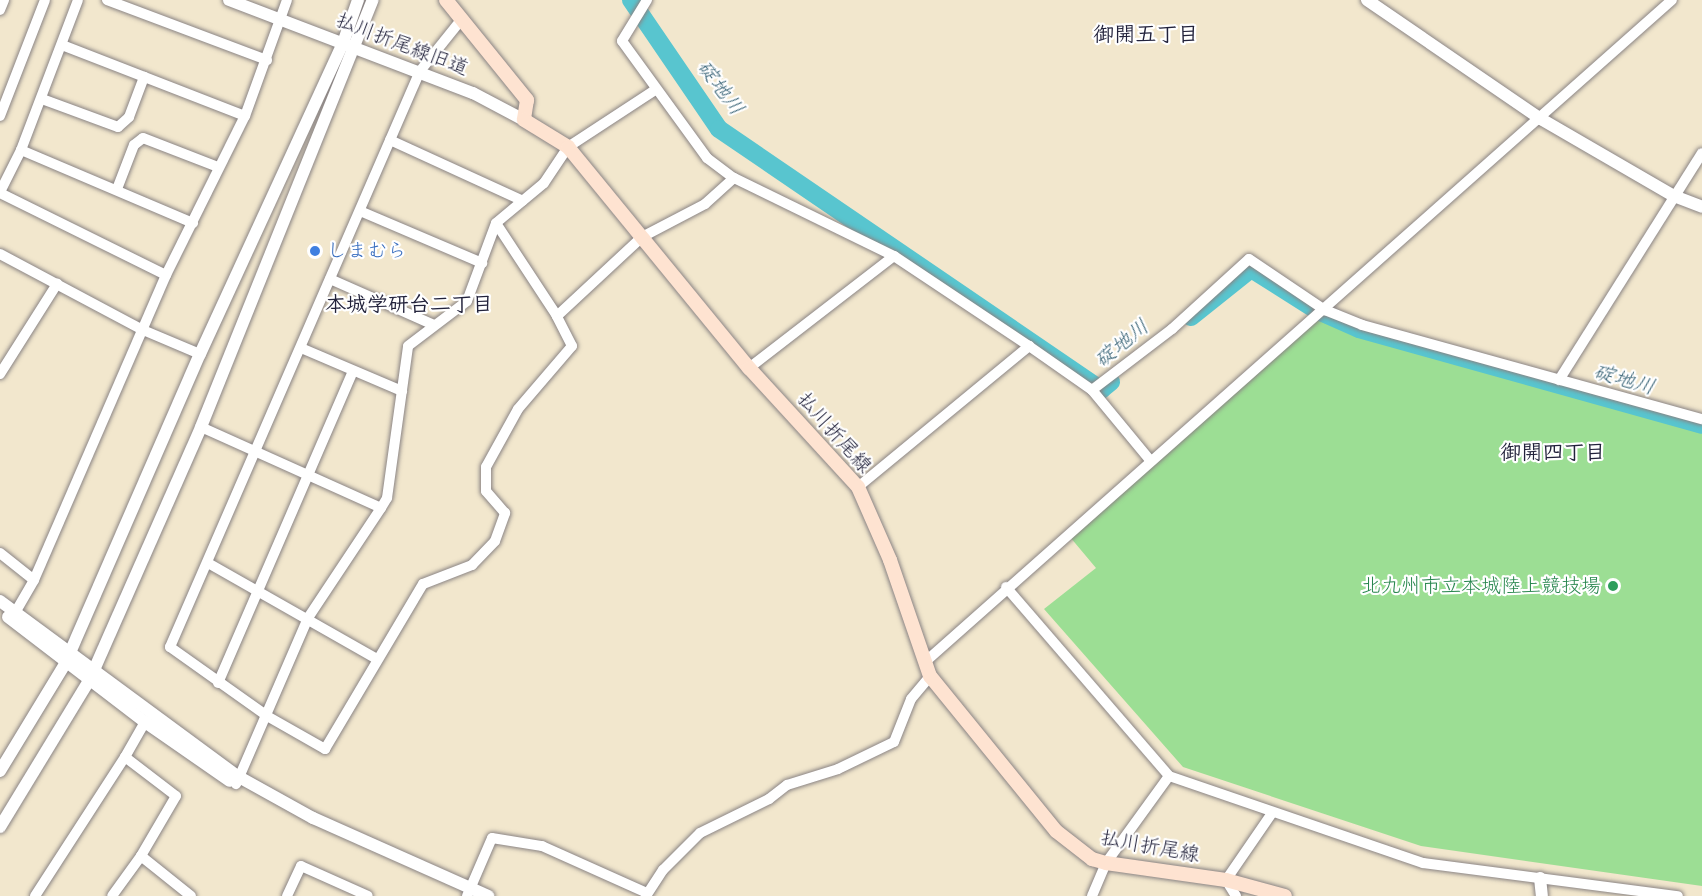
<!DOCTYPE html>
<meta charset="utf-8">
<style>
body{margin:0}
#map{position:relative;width:1702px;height:896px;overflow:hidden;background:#f2e7cd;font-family:Mynerve,"Klee One",sans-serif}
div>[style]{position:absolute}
.green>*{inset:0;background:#9cde94}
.river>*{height:18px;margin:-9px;padding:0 9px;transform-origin:9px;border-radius:9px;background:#58c5cf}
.roads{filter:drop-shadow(0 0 2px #8a8484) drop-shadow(0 0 2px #8a8484)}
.minor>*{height:10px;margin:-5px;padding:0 5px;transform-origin:5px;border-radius:5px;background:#fff}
.tertiary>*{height:12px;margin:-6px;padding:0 6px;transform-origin:6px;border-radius:6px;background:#fff}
.secondary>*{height:14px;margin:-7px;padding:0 7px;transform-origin:7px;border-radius:7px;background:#fee3d1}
.dots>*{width:16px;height:16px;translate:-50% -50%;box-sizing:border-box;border:3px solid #fff;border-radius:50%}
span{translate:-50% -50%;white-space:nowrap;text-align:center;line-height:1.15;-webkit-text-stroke:4.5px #fff;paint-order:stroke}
.street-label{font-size:20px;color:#22223b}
.shop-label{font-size:20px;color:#366cbe}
.left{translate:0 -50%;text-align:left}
.leisure-label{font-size:20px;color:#27864d}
.right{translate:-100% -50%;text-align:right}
.neighbourhood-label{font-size:21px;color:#22223b;font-weight:700}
.water-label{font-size:21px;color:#386376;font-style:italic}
</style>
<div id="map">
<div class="green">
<div style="clip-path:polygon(1322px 316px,1341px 326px,1557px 389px,1702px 427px,1702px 886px,1421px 846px,1183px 767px,1044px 609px,1096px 568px,1070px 537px)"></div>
</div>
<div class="river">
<div style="left:631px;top:0;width:156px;rotate:55.7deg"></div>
<div style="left:719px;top:129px;width:463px;rotate:34.3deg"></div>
<div style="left:1101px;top:390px;width:13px;rotate:-39deg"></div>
<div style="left:1191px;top:317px;width:77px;rotate:-38.7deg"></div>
<div style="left:1251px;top:269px;width:77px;rotate:32.2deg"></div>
<div style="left:1316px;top:310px;width:47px;rotate:23.8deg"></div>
<div style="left:1359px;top:329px;width:356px;rotate:15.6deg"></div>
</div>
<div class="roads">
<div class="minor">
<div style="left:107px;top:0;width:171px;rotate:20.6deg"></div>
<div style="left:647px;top:0;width:48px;rotate:121.4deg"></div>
<div style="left:622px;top:41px;width:145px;rotate:54deg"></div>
<div style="left:707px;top:158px;width:34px;rotate:37deg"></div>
<div style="left:734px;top:178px;width:178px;rotate:26deg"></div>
<div style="left:894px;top:256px;width:162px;rotate:33.7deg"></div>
<div style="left:1029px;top:346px;width:77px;rotate:34.9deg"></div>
<div style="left:1092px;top:390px;width:91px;rotate:50.4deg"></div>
<div style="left:0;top:10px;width:11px;rotate:-68deg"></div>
<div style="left:461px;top:20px;width:65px;rotate:128.8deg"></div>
<div style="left:420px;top:71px;width:628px;rotate:113.46deg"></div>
<div style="left:170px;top:647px;width:119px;rotate:35.4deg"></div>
<div style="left:267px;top:716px;width:67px;rotate:29.6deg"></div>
<div style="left:325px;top:749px;width:192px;rotate:-59.3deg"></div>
<div style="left:423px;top:584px;width:53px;rotate:-21.2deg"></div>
<div style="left:472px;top:565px;width:33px;rotate:-46deg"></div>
<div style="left:495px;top:541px;width:30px;rotate:-70deg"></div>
<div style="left:505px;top:513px;width:29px;rotate:-131deg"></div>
<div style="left:486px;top:491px;width:24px;rotate:-90deg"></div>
<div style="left:486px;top:467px;width:66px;rotate:-61.1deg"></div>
<div style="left:518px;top:409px;width:83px;rotate:-49.4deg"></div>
<div style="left:572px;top:346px;width:34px;rotate:-117deg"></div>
<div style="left:557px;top:316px;width:111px;rotate:-123.3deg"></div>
<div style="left:62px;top:45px;width:196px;rotate:21.2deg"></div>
<div style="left:42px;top:99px;width:81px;rotate:20.2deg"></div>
<div style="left:118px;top:127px;width:15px;rotate:-42deg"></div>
<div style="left:129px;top:117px;width:43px;rotate:-69.4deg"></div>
<div style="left:0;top:116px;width:124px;rotate:-68.8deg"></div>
<div style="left:390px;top:140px;width:146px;rotate:24.6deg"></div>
<div style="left:21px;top:150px;width:187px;rotate:23deg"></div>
<div style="left:117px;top:189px;width:47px;rotate:-68.9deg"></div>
<div style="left:134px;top:145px;width:11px;rotate:-38deg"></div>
<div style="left:143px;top:138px;width:80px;rotate:21.1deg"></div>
<div style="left:0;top:192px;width:47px;rotate:-63.4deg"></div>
<div style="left:21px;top:150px;width:160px;rotate:-69.2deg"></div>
<div style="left:0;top:193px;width:185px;rotate:26.3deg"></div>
<div style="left:360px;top:211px;width:133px;rotate:23.1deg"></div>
<div style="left:0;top:254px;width:162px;rotate:28deg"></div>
<div style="left:143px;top:330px;width:62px;rotate:22.8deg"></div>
<div style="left:330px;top:279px;width:114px;rotate:23.9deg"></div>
<div style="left:557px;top:316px;width:116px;rotate:-42.9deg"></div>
<div style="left:642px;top:237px;width:71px;rotate:-27.6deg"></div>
<div style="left:705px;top:204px;width:39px;rotate:-42deg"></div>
<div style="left:301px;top:348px;width:110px;rotate:23.1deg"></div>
<div style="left:749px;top:368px;width:183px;rotate:-37.7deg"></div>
<div style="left:0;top:374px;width:107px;rotate:-57.7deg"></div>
<div style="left:1559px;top:380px;width:268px;rotate:-57.8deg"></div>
<div style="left:1092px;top:390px;width:101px;rotate:-37.3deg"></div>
<div style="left:1172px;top:329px;width:104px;rotate:-42.3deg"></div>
<div style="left:1249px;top:259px;width:92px;rotate:33.9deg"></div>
<div style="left:1325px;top:310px;width:40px;rotate:22deg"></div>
<div style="left:1362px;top:325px;width:353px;rotate:15.5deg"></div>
<div style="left:201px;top:427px;width:197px;rotate:24.2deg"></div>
<div style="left:381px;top:508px;width:132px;rotate:123.6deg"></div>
<div style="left:308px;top:618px;width:181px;rotate:113.4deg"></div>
<div style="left:858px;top:487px;width:222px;rotate:-39.5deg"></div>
<div style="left:381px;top:508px;width:12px;rotate:-59deg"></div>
<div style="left:387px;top:498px;width:153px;rotate:-82.1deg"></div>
<div style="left:408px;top:346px;width:74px;rotate:-37.3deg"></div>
<div style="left:467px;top:301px;width:83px;rotate:-69.6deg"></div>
<div style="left:496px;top:223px;width:62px;rotate:-39.8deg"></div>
<div style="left:544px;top:183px;width:43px;rotate:-56.3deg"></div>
<div style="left:568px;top:147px;width:104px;rotate:-33.2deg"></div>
<div style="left:0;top:553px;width:43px;rotate:38.5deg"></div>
<div style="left:208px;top:563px;width:194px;rotate:29.6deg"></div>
<div style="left:1006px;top:587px;width:250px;rotate:49.2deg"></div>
<div style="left:1169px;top:776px;width:268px;rotate:18.9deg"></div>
<div style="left:1423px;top:863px;width:257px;rotate:7.4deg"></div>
<div style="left:12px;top:618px;width:44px;rotate:-59.9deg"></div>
<div style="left:34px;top:580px;width:332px;rotate:-66.6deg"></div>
<div style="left:166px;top:275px;width:178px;rotate:-63.6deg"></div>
<div style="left:245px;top:116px;width:123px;rotate:-70.1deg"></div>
<div style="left:925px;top:662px;width:998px;rotate:-41.55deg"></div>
<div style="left:218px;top:683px;width:340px;rotate:-66.6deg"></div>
<div style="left:125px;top:757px;width:40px;rotate:-60.3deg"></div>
<div style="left:141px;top:856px;width:64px;rotate:38.7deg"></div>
<div style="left:35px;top:896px;width:166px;rotate:-57.1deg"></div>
<div style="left:125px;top:757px;width:64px;rotate:37.4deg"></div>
<div style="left:176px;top:796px;width:69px;rotate:120.3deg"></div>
<div style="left:141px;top:856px;width:49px;rotate:125.9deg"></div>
<div style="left:287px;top:896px;width:33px;rotate:-65deg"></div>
<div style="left:301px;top:866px;width:73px;rotate:24.1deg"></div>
<div style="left:467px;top:896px;width:63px;rotate:-66.7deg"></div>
<div style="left:492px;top:838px;width:51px;rotate:9.1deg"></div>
<div style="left:542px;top:846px;width:115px;rotate:24.1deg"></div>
<div style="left:646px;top:896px;width:31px;rotate:-57deg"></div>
<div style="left:663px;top:870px;width:52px;rotate:-45deg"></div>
<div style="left:700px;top:833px;width:77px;rotate:-26.2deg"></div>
<div style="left:769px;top:799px;width:23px;rotate:-38deg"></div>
<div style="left:787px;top:785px;width:53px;rotate:-17.4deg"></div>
<div style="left:838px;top:769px;width:62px;rotate:-25.7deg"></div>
<div style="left:894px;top:742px;width:46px;rotate:-68.4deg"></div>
<div style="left:911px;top:699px;width:30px;rotate:-50deg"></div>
<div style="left:1092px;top:896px;width:36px;rotate:-67deg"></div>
<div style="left:1106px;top:863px;width:107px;rotate:-54.1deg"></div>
<div style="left:1236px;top:896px;width:19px;rotate:-122deg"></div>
<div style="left:1226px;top:880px;width:81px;rotate:-55.5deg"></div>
</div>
<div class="tertiary">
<div style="left:229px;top:0;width:261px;rotate:20.9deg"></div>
<div style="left:473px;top:93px;width:58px;rotate:27.9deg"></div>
<div style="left:1367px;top:0;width:211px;rotate:34.4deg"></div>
<div style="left:1541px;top:119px;width:154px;rotate:30.1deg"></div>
<div style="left:1674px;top:196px;width:30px;rotate:21deg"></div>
<div style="left:0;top:601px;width:297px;rotate:36.4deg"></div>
<div style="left:239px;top:777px;width:85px;rotate:29deg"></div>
<div style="left:313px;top:818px;width:192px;rotate:24deg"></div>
<div style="left:8px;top:617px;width:173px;rotate:37.5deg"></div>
<div style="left:145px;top:722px;width:103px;rotate:34.8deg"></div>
<div style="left:0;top:771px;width:125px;rotate:-58.7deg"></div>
<div style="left:65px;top:664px;width:338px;rotate:-66.5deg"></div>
<div style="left:200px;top:354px;width:342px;rotate:-65.3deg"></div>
<div style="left:343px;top:43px;width:46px;rotate:-70.8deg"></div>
<div style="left:0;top:827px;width:173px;rotate:-58.7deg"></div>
<div style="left:90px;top:679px;width:275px;rotate:-66.2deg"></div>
<div style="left:201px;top:427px;width:460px;rotate:-68.1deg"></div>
<div style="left:1540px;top:878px;width:18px;rotate:84deg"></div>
</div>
<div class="secondary">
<div style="left:446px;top:0;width:129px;rotate:51deg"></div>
<div style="left:527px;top:100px;width:20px;rotate:99deg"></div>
<div style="left:524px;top:120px;width:52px;rotate:31.5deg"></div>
<div style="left:568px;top:147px;width:286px;rotate:50.7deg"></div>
<div style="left:749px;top:368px;width:161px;rotate:47.5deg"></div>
<div style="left:858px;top:487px;width:80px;rotate:66.3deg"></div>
<div style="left:890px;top:560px;width:123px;rotate:71deg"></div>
<div style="left:930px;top:676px;width:200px;rotate:50.9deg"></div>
<div style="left:1056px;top:831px;width:46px;rotate:37.9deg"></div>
<div style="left:1092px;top:859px;width:15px;rotate:16deg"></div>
<div style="left:1106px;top:863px;width:121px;rotate:8.1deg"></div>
<div style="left:1226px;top:880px;width:61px;rotate:15.2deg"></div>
</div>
</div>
<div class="dots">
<div style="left:315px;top:251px;background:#3f7fe0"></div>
<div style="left:1613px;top:586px;background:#2e9e5b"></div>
</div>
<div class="street-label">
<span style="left:402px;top:45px;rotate:21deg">払川折尾線旧道</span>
<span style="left:834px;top:433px;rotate:48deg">払川折尾線</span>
<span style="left:1150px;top:847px;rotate:10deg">払川折尾線</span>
</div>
<div class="shop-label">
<span class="left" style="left:327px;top:251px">しまむら</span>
</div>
<div class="leisure-label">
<span class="right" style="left:1601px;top:586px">北九州市立本城陸上競技場</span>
</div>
<div class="neighbourhood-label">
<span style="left:1146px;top:35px">御開五丁目</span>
<span style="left:409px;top:305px">本城学研台二丁目</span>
<span style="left:1553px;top:453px">御開四丁目</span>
</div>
<div class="water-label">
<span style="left:720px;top:88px;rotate:53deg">碇地川</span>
<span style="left:1122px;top:344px;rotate:-39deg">碇地川</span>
<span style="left:1624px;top:380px;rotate:16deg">碇地川</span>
</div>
</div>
